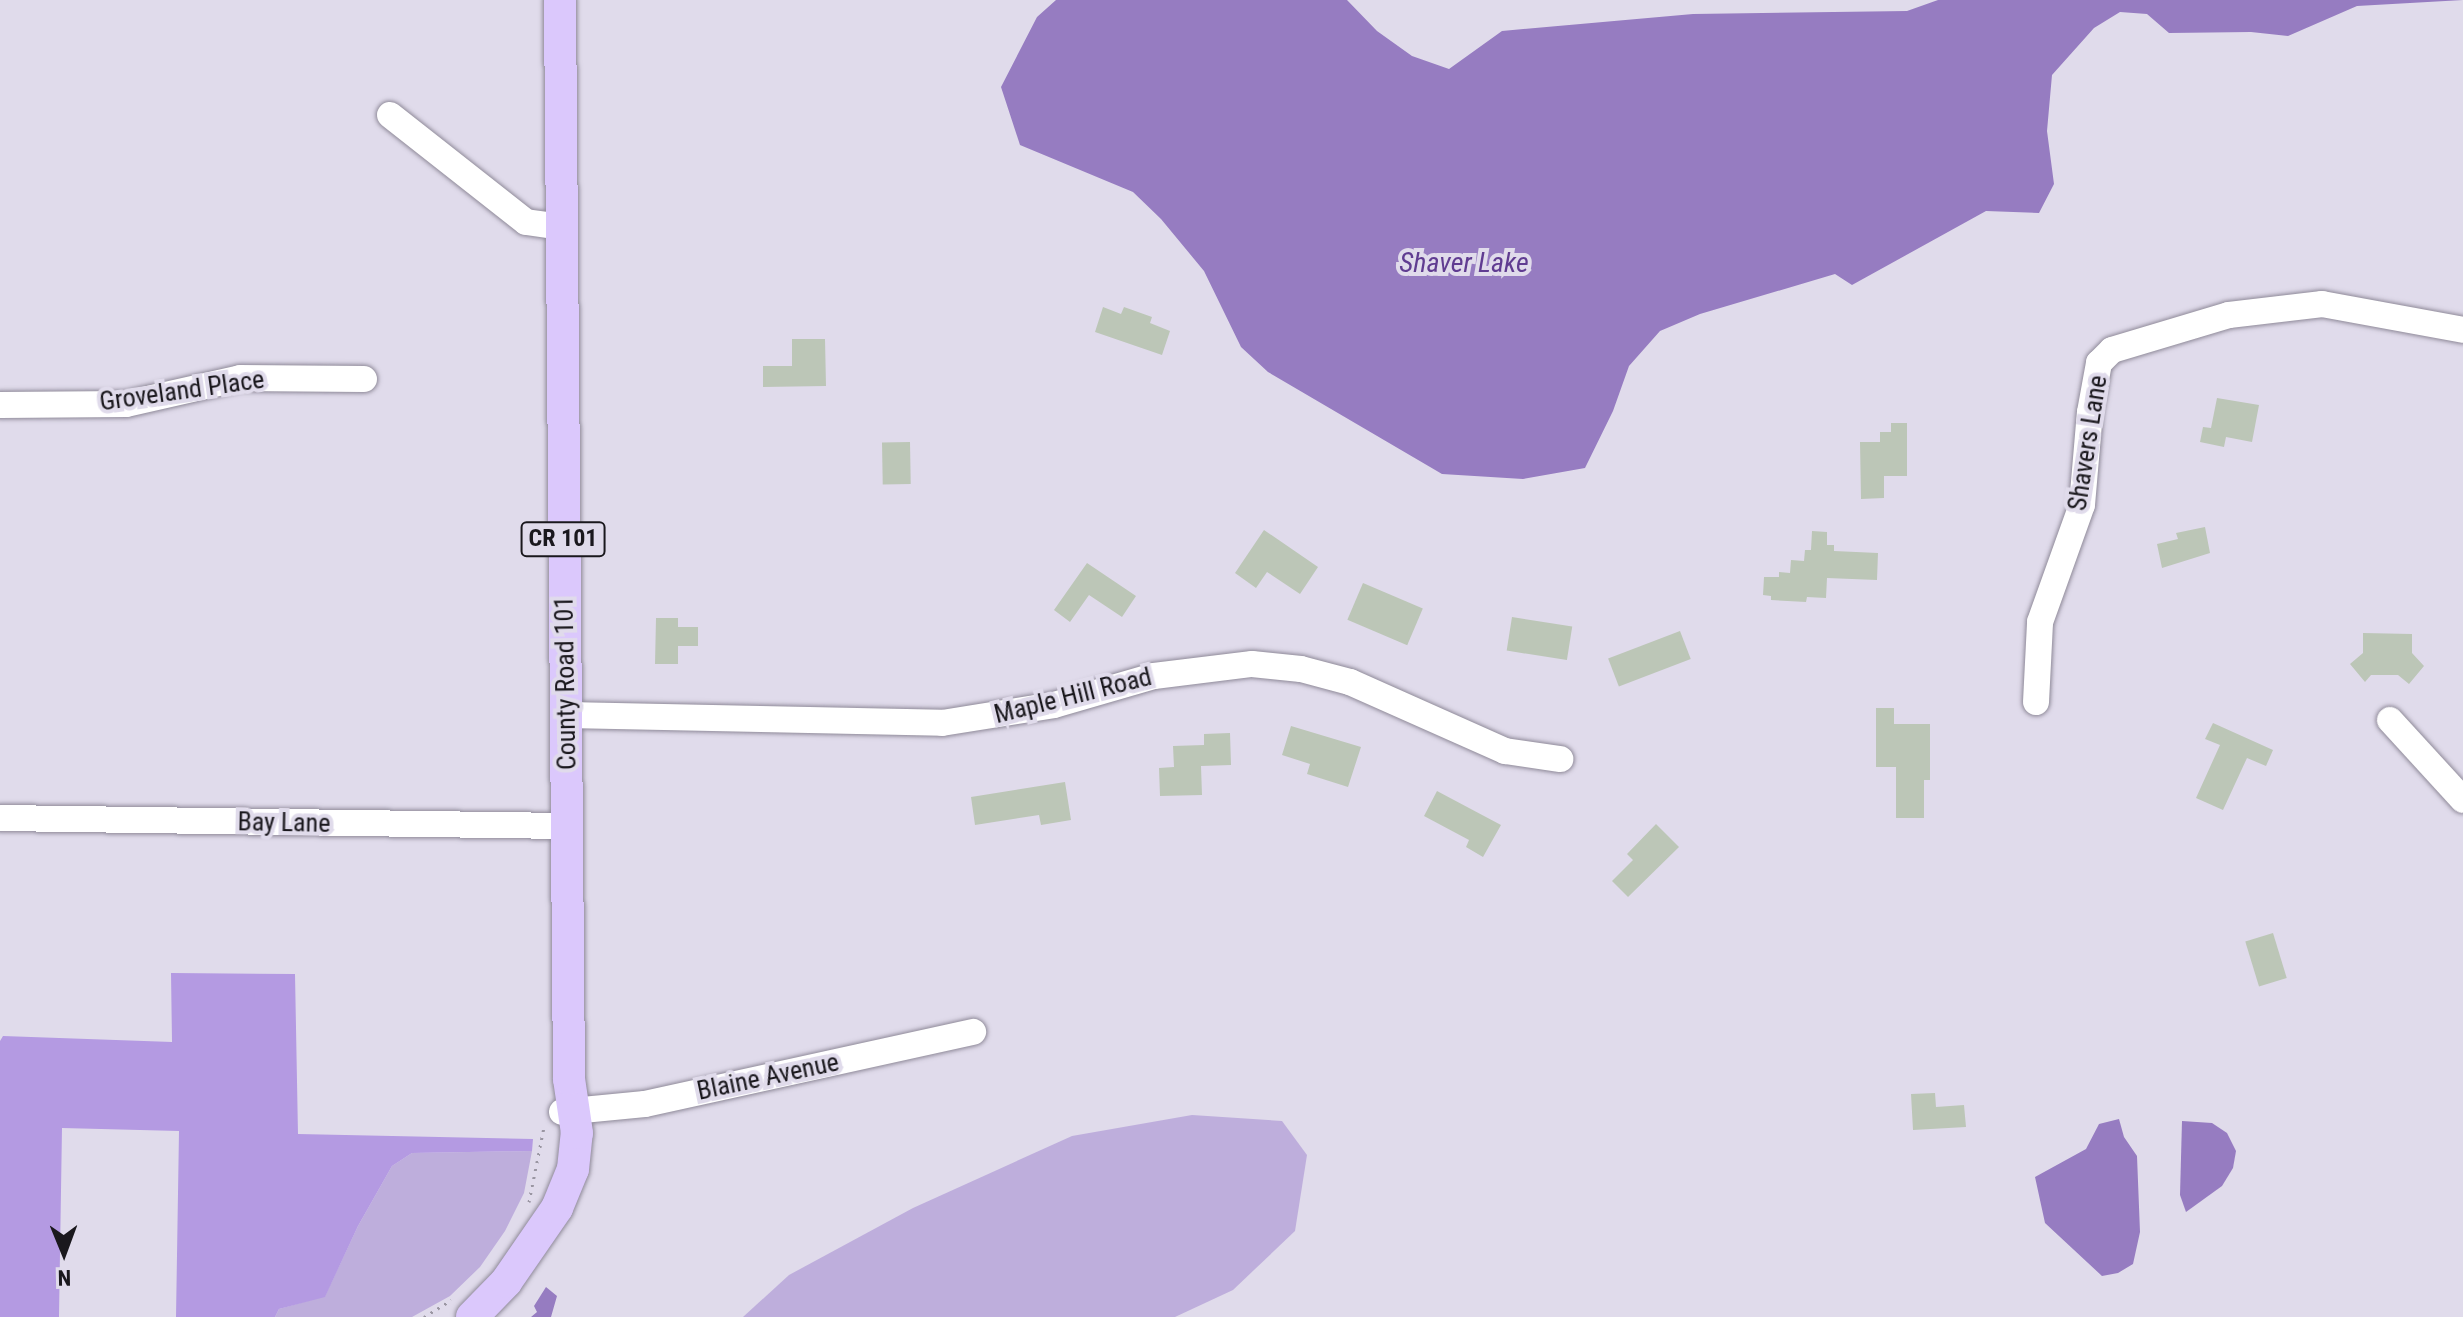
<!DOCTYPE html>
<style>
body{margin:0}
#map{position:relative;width:2463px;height:1317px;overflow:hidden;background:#e0dbeb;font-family:"Roboto Condensed",sans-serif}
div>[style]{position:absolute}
.green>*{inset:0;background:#beaedc}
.forest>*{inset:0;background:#b49ae2}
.water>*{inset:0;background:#967cc1}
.building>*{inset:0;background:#bcc6b7;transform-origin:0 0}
.path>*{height:3px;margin-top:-1.5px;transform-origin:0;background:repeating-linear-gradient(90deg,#9a96a2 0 2px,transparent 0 8px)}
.roads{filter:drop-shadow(0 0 2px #8f8a99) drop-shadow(0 0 2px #8f8a99)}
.minor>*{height:26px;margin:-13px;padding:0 13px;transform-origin:13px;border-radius:13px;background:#fff}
.major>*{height:32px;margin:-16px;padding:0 16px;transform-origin:16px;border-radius:16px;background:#dbc8fc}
span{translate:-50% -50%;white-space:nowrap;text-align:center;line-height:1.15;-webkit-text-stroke:8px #e0dbeb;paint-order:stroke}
.shield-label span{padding:2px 6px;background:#e0dbeb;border:2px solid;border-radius:6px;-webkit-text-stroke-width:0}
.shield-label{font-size:24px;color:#1a181d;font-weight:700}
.street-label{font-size:26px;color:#1a181d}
.water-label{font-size:28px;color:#603c91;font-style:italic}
.north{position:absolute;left:24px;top:1213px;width:80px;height:80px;-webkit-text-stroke:6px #e0dbeb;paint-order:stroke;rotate:179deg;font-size:22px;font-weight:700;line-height:32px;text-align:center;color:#1a181d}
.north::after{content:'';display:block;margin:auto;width:28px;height:36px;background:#1a181d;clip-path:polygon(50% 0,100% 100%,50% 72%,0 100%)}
</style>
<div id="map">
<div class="green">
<div style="clip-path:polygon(1192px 1115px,1282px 1121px,1307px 1155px,1295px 1231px,1233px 1290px,1175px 1317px,743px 1317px,789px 1275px,913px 1208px,1072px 1136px)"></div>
<div style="clip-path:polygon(532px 1151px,524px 1193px,505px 1231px,480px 1267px,450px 1296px,412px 1317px,275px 1317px,279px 1309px,325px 1296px,358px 1226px,392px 1166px,412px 1153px)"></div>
</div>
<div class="forest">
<div style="clip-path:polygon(171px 973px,295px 974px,298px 1134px,533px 1139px,532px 1151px,412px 1153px,392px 1166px,358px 1226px,325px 1297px,279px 1309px,275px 1317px,176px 1317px,179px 1131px,62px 1128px,59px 1317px,0 1317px,0 1041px,3px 1036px,172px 1042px)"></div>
</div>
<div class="water">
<div style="clip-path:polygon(1056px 0,1347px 0,1377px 31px,1412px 56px,1449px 69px,1502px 31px,1693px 14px,1907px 11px,1938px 0,2463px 0,2357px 6px,2288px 36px,2251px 32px,2169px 33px,2147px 14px,2120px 12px,2094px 28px,2052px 75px,2047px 131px,2054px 184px,2039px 213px,1986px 211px,1852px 285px,1835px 274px,1700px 314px,1660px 331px,1629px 366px,1613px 411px,1585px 468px,1523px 479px,1442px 474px,1268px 372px,1241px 347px,1204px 271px,1161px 219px,1133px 192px,1020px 145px,1001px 87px,1037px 17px)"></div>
<div style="clip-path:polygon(2119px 1119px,2124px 1137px,2137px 1156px,2140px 1232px,2133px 1264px,2118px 1273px,2102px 1276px,2045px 1223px,2035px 1177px,2086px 1149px,2099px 1124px)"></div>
<div style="clip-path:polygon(2182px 1121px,2212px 1123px,2227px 1133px,2236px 1151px,2233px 1168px,2222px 1186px,2186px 1212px,2180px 1195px)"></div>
<div style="clip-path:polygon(546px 1287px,557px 1296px,551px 1317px,531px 1317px,537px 1312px,534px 1306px)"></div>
</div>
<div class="building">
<div style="clip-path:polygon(1103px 307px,1121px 314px,1124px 307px,1152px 317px,1150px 323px,1170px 331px,1162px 355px,1095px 332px)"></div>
<div style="clip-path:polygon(792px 339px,825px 339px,826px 386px,763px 387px,763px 366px,792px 366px)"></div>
<div style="clip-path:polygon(2217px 398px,2259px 405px,2252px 442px,2226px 437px,2224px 447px,2200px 442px,2203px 427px,2211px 428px)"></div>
<div style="clip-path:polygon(1891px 423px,1907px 423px,1907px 476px,1884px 476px,1884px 498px,1861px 499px,1860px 442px,1880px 442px,1880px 432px,1891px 432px)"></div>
<div style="left:910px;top:442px;width:42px;height:28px;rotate:89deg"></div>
<div style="clip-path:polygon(2205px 527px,2210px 553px,2162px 568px,2157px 544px,2178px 539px,2176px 533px)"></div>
<div style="clip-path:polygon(1264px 530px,1318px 567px,1300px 594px,1267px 572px,1256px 588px,1235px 573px)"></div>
<div style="clip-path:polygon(1812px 531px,1827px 532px,1827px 545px,1834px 545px,1834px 551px,1878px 553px,1877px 580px,1827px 578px,1826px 598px,1807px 597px,1806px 602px,1771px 600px,1771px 596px,1763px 595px,1764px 577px,1779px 577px,1779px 572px,1790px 573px,1791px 560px,1804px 561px,1805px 550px,1811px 550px)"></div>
<div style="clip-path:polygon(1087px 563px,1136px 596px,1122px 617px,1089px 595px,1070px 622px,1054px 610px)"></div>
<div style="left:1363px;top:583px;width:65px;height:40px;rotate:23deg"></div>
<div style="left:1512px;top:617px;width:61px;height:34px;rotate:9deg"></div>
<div style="clip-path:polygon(656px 618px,678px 618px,678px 627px,698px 627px,698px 646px,678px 646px,678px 664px,655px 664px)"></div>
<div style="left:1680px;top:631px;width:30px;height:77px;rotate:69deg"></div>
<div style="clip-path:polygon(2363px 633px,2412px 634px,2412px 653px,2424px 666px,2409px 684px,2398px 675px,2371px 675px,2365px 682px,2350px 664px,2363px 653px)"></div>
<div style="clip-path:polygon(1876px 708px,1894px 708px,1894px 724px,1930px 724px,1930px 780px,1924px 780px,1924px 818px,1896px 818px,1896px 767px,1876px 767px)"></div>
<div style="clip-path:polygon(2213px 723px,2273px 750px,2266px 766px,2247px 758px,2223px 810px,2196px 798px,2220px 745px,2205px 739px)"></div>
<div style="clip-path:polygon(1291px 726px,1361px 747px,1348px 787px,1307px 774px,1310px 764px,1282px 755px)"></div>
<div style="clip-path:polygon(1230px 733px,1231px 765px,1201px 766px,1202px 795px,1160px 796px,1159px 768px,1174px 767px,1173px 746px,1204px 745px,1204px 734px)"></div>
<div style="clip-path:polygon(1065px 782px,1071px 820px,1041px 825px,1039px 815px,975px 825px,971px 797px)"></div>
<div style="clip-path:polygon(1437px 791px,1501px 825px,1483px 857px,1466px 847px,1469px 840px,1424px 816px)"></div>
<div style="clip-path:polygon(1656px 824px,1679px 847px,1628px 897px,1612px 881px,1633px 860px,1627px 854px)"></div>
<div style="left:2273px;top:933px;width:47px;height:29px;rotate:73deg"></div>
<div style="clip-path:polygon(1935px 1093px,1936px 1107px,1964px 1105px,1966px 1127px,1913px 1130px,1911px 1094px)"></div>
</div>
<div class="path">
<div style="left:529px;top:1202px;width:76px;rotate:-78.7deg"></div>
<div style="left:424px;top:1317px;width:32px;rotate:-32deg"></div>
</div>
<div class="roads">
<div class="minor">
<div style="left:390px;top:115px;width:173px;rotate:38.2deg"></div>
<div style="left:526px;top:222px;width:35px;rotate:8deg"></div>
<div style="left:0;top:405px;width:126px;rotate:-0.5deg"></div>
<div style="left:126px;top:404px;width:117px;rotate:-12.8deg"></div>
<div style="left:240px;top:378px;width:124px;rotate:0.5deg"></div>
<div style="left:2036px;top:702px;width:80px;rotate:-87.1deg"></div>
<div style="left:2040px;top:622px;width:124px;rotate:-70.3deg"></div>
<div style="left:2082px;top:505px;width:93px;rotate:-85.1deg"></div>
<div style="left:2090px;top:412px;width:50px;rotate:-79.6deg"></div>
<div style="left:2099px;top:363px;width:18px;rotate:-45deg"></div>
<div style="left:2112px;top:350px;width:122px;rotate:-16.7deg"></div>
<div style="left:2229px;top:315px;width:94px;rotate:-6.7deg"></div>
<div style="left:2322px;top:304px;width:143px;rotate:10.4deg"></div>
<div style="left:567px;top:715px;width:375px;rotate:1.2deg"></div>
<div style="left:942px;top:723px;width:113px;rotate:-9.1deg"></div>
<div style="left:1054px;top:705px;width:104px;rotate:-16.2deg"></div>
<div style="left:1154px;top:676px;width:99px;rotate:-7deg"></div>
<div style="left:1252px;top:664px;width:49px;rotate:5.8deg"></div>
<div style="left:1301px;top:669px;width:51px;rotate:14.9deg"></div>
<div style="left:1350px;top:682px;width:170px;rotate:24deg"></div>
<div style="left:1505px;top:751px;width:56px;rotate:8.3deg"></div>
<div style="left:2390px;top:720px;width:108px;rotate:47.6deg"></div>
<div style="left:0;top:818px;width:568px;rotate:0.81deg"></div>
<div style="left:562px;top:1112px;width:83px;rotate:-5.5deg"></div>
<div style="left:645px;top:1104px;width:336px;rotate:-12.4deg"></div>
</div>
<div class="major">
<div style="left:472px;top:1317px;width:49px;rotate:-45.8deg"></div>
<div style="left:506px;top:1282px;width:90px;rotate:-55.4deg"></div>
<div style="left:557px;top:1208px;width:42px;rotate:-67.7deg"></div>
<div style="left:573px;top:1169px;width:36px;rotate:-84deg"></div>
<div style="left:577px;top:1133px;width:55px;rotate:-98.4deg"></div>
<div style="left:569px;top:1079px;width:1079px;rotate:-90.48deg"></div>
</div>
</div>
<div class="shield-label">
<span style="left:563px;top:539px">CR 101</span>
</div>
<div class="street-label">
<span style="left:182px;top:391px;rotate:-8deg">Groveland Place</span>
<span style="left:2088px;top:443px;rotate:-81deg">Shavers Lane</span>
<span style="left:566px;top:683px;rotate:-91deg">County Road 101</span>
<span style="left:1073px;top:696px;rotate:-14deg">Maple Hill Road</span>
<span style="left:284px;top:823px;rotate:1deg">Bay Lane</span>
<span style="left:768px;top:1077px;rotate:-12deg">Blaine Avenue</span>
</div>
<div class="water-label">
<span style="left:1464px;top:263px">Shaver Lake</span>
</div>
<div class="north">N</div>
</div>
